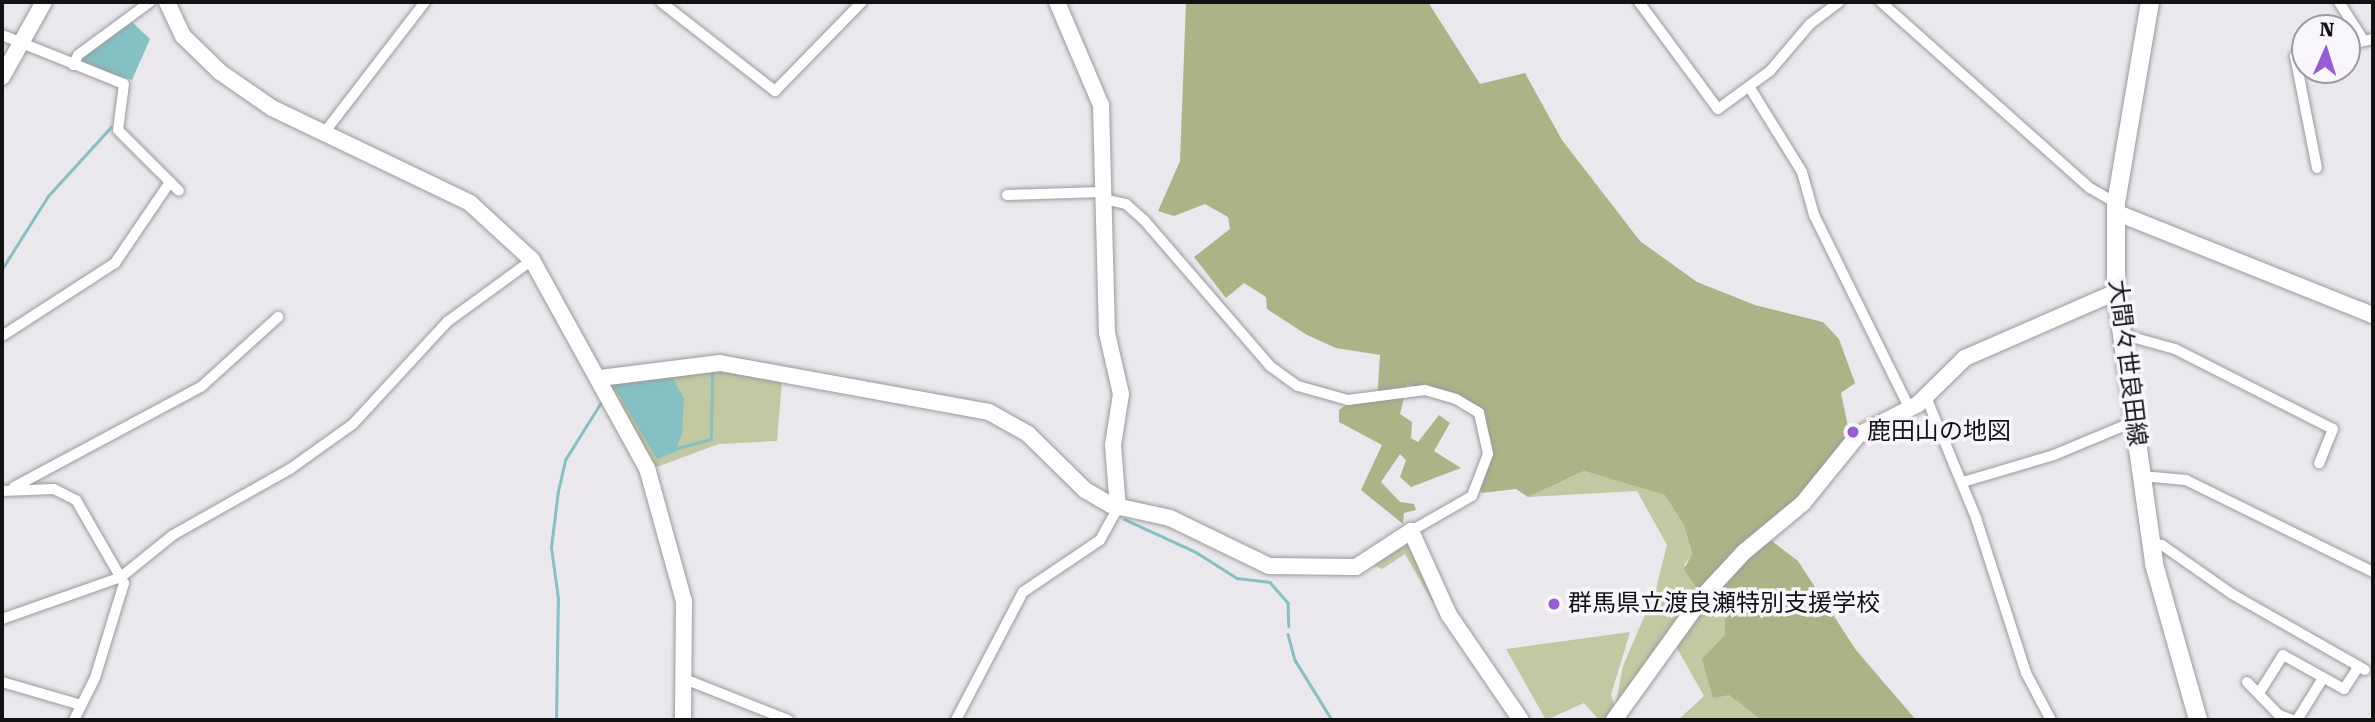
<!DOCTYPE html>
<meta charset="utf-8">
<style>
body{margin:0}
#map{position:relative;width:2375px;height:722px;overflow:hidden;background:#eae8ed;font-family:"Roboto Serif","Noto Sans JP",serif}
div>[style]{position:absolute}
.green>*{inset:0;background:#c2c8a2}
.forest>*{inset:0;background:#adb387}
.water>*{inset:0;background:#85c0c3}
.stream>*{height:2.5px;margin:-1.25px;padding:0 1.25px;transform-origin:1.25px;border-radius:1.25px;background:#85c0c3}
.roads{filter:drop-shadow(0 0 2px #9b999d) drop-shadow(0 0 2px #9b999d)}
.street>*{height:10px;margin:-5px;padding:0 5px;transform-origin:5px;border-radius:5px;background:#fff}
.secondary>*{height:16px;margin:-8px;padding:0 8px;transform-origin:8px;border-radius:8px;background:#fff}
.primary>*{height:18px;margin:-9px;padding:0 9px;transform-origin:9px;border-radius:9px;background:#fff}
.dots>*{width:19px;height:19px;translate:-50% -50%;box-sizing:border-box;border:4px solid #f8f6fb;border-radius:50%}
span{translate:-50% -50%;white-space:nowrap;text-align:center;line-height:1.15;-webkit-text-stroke:7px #f8f6fb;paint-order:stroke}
.street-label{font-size:24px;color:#121213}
.poi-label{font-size:24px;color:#121213}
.left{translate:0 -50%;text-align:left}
.frame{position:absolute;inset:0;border:4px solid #121213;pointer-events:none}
.north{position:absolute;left:2291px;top:14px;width:70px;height:70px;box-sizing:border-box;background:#f8f6fb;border:2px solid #9c9b9e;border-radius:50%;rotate:3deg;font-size:19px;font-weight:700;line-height:28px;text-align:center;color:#121213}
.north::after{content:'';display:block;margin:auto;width:24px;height:32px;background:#965cd4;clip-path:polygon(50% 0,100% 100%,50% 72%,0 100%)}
</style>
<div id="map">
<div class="green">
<div style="clip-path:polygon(708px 368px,782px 382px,777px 441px,719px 444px,651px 469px,610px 383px)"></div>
<div style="clip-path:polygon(1584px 471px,1666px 495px,1684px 525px,1692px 555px,1684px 565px,1699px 592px,1606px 720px,1599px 720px,1584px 703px,1546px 720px,1506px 649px,1630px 632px,1611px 695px,1615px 708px,1623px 666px,1656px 589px,1667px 545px,1637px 491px,1528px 497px)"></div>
<div style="clip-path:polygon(1410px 543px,1438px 601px,1433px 603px,1405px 554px,1382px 569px,1373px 565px)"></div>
<div style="clip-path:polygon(1705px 601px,1725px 617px,1729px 695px,1761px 720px,1678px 720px,1704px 696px,1674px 643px)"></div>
</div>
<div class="forest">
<div style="clip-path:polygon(1186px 2px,1428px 2px,1480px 84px,1525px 73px,1562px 140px,1640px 241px,1697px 282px,1755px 305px,1823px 322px,1839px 339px,1855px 383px,1841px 393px,1850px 436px,1791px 504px,1741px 545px,1699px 592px,1684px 569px,1692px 554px,1684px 525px,1665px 495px,1584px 471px,1528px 497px,1516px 489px,1482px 493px,1478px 488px,1493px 450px,1484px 412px,1450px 392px,1407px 385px,1400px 414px,1412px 422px,1411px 438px,1418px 442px,1439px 415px,1450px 423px,1434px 451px,1461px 468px,1411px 487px,1400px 477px,1406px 460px,1400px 454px,1381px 482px,1400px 502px,1414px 504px,1416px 510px,1404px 513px,1403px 524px,1361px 490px,1382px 445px,1339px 422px,1339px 410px,1347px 404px,1377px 401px,1380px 355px,1336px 348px,1307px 335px,1267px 309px,1266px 297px,1244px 283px,1226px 298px,1194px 257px,1230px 229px,1228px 217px,1205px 204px,1174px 216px,1158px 211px,1180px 161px)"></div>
<div style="clip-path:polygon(1768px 538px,1798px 561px,1856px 650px,1916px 720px,1761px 720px,1729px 695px,1713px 698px,1702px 659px,1725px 635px,1725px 617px,1705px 601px)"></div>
</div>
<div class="water">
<div style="clip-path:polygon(132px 22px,150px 39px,132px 80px,81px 64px,82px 55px)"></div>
<div style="clip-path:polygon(672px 376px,684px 399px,682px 434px,675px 452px,657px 459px,613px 385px)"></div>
</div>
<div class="stream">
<div style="left:2px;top:269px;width:86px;rotate:-57.8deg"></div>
<div style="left:48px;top:196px;width:93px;rotate:-47.6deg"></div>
<div style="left:674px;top:449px;width:38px;rotate:-15deg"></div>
<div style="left:711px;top:439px;width:66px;rotate:-89.1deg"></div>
<div style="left:1124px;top:519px;width:79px;rotate:24.6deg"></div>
<div style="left:1196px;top:552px;width:49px;rotate:32.4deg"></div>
<div style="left:1237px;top:578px;width:33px;rotate:7deg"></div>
<div style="left:1270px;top:582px;width:28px;rotate:49deg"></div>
<div style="left:1288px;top:603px;width:23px;rotate:88deg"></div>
<div style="left:1288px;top:634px;width:27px;rotate:75deg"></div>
<div style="left:1295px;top:660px;width:70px;rotate:58.3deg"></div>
<div style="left:556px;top:720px;width:121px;rotate:-89.1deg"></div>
<div style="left:558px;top:599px;width:52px;rotate:-97.7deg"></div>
<div style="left:551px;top:547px;width:56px;rotate:-82.9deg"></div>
<div style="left:558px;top:491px;width:32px;rotate:-77deg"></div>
<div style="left:565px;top:460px;width:66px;rotate:-58deg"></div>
</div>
<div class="roads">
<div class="street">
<div style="left:661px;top:2px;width:145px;rotate:38deg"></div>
<div style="left:775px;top:91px;width:124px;rotate:-45.7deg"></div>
<div style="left:1639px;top:2px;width:133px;rotate:53.6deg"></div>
<div style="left:1718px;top:109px;width:64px;rotate:-36.2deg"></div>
<div style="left:1770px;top:71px;width:62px;rotate:-49.6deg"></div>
<div style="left:1810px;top:24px;width:36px;rotate:-37deg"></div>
<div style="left:1881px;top:2px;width:280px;rotate:41.7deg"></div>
<div style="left:2090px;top:188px;width:30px;rotate:30deg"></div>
<div style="left:2339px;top:2px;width:46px;rotate:57.3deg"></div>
<div style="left:2px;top:35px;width:131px;rotate:21.9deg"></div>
<div style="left:124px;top:84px;width:46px;rotate:97.4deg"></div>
<div style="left:118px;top:130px;width:86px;rotate:45deg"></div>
<div style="left:2347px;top:45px;width:27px;rotate:-13deg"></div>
<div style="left:2295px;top:56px;width:114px;rotate:78.9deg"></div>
<div style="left:73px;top:65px;width:11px;rotate:-63deg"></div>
<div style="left:78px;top:55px;width:89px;rotate:-36.4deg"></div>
<div style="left:1750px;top:88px;width:99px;rotate:58.2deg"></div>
<div style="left:1802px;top:172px;width:45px;rotate:74.4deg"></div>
<div style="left:1814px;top:215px;width:216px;rotate:63.7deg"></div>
<div style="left:324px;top:133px;width:165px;rotate:-52.4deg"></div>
<div style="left:1007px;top:195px;width:96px;rotate:-1.8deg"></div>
<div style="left:1104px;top:199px;width:23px;rotate:13deg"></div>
<div style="left:1126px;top:204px;width:24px;rotate:42deg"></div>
<div style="left:1144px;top:220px;width:193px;rotate:49.2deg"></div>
<div style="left:1270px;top:366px;width:34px;rotate:36deg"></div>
<div style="left:1298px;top:386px;width:52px;rotate:15.6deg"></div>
<div style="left:1348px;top:400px;width:78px;rotate:-7.4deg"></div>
<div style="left:1425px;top:390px;width:32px;rotate:16deg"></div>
<div style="left:1456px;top:399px;width:27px;rotate:31deg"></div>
<div style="left:1479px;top:413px;width:42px;rotate:77.6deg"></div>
<div style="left:1488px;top:454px;width:45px;rotate:110.9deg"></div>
<div style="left:1472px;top:496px;width:70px;rotate:150.2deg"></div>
<div style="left:2121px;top:334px;width:56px;rotate:15.5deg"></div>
<div style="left:2175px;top:349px;width:177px;rotate:26.9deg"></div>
<div style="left:2333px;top:429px;width:37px;rotate:112deg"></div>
<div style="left:2px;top:336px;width:135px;rotate:-32.9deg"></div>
<div style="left:115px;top:263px;width:98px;rotate:-55.8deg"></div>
<div style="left:1926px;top:397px;width:131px;rotate:67.5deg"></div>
<div style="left:1976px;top:518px;width:163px;rotate:72.1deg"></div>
<div style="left:2026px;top:673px;width:53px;rotate:62deg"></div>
<div style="left:2141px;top:476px;width:45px;rotate:5.1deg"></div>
<div style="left:2186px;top:480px;width:208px;rotate:26.2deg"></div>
<div style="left:1963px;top:482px;width:95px;rotate:-16.5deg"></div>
<div style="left:2054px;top:455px;width:86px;rotate:-22.7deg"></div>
<div style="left:14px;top:487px;width:213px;rotate:-28.2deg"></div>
<div style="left:202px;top:386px;width:103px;rotate:-42.2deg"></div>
<div style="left:2px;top:491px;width:52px;rotate:-2.2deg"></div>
<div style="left:54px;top:489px;width:25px;rotate:27deg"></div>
<div style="left:76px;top:500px;width:96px;rotate:60deg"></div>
<div style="left:124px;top:583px;width:99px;rotate:107deg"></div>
<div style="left:95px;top:678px;width:47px;rotate:116.6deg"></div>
<div style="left:2150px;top:543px;width:12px;rotate:9deg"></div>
<div style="left:2162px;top:545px;width:85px;rotate:35deg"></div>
<div style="left:2232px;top:594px;width:153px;rotate:29.7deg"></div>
<div style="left:2px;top:619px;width:126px;rotate:-19.4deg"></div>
<div style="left:121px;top:577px;width:67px;rotate:-38.9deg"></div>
<div style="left:173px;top:535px;width:134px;rotate:-29.4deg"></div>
<div style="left:290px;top:469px;width:77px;rotate:-35.5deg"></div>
<div style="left:353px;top:424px;width:139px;rotate:-47.3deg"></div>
<div style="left:447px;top:322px;width:105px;rotate:-36.1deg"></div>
<div style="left:687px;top:680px;width:109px;rotate:21.6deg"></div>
<div style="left:2px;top:682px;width:82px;rotate:16.2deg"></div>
<div style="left:2247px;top:682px;width:46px;rotate:45.9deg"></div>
<div style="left:2279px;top:715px;width:14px;rotate:21deg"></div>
<div style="left:2259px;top:693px;width:45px;rotate:-57.7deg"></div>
<div style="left:2283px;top:655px;width:70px;rotate:29.1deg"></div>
<div style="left:2344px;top:689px;width:27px;rotate:-57deg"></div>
<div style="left:956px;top:720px;width:144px;rotate:-62.4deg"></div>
<div style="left:1023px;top:592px;width:93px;rotate:-34deg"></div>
<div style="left:1100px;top:540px;width:37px;rotate:-61deg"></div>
<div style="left:2297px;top:720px;width:49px;rotate:-58.2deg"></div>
</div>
<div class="secondary">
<div style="left:167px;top:2px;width:38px;rotate:65deg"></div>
<div style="left:183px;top:36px;width:52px;rotate:44.2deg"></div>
<div style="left:220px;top:72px;width:63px;rotate:34.7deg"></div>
<div style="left:272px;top:108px;width:220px;rotate:25.6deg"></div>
<div style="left:470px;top:203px;width:84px;rotate:42.6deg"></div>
<div style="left:532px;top:260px;width:238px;rotate:61.1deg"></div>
<div style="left:647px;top:468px;width:138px;rotate:74.5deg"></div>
<div style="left:684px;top:601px;width:119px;rotate:90.5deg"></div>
<div style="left:1057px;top:2px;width:112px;rotate:66.9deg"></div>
<div style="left:1101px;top:105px;width:228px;rotate:88.5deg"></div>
<div style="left:1107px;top:333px;width:63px;rotate:77.1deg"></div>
<div style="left:1121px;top:394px;width:52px;rotate:98.9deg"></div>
<div style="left:1113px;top:445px;width:63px;rotate:85.5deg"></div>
<div style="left:2px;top:77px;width:86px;rotate:-60.8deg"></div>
<div style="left:2115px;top:212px;width:278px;rotate:21.8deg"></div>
<div style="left:600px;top:378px;width:121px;rotate:-7.1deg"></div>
<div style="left:720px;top:363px;width:273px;rotate:10.3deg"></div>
<div style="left:989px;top:412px;width:45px;rotate:29.4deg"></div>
<div style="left:1028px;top:434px;width:80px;rotate:44.5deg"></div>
<div style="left:1085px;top:490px;width:30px;rotate:30deg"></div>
<div style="left:1111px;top:505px;width:60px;rotate:12.4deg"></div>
<div style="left:1170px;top:518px;width:110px;rotate:25.9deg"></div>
<div style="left:1269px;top:566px;width:87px;rotate:0.7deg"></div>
<div style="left:1356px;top:567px;width:66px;rotate:-33.2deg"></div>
<div style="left:1411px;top:531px;width:92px;rotate:65.7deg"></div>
<div style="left:1449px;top:615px;width:127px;rotate:55.6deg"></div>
<div style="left:1614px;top:720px;width:155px;rotate:-54.2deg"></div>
<div style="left:1705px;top:594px;width:57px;rotate:-47.1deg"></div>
<div style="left:1744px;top:552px;width:77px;rotate:-39.7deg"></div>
<div style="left:1803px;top:503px;width:87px;rotate:-51deg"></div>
<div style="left:1858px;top:435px;width:68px;rotate:-27.3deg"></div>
<div style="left:1918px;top:404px;width:66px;rotate:-44.4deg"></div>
<div style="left:1965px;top:358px;width:165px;rotate:-23.6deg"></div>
</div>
<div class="primary">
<div style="left:2150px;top:2px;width:204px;rotate:99.6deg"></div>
<div style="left:2116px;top:203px;width:89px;rotate:90deg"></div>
<div style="left:2116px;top:292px;width:275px;rotate:82deg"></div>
<div style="left:2154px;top:564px;width:162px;rotate:74.2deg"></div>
</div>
</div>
<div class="dots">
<div style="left:1853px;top:432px;background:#965cd4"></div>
<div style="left:1554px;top:604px;background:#965cd4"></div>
</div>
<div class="street-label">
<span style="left:2127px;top:363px;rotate:83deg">大間々世良田線</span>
</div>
<div class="poi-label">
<span class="left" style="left:1867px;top:432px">鹿田山の地図</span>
<span class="left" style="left:1568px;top:604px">群馬県立渡良瀬特別支援学校</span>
</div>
<div class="frame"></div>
<div class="north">N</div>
</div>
